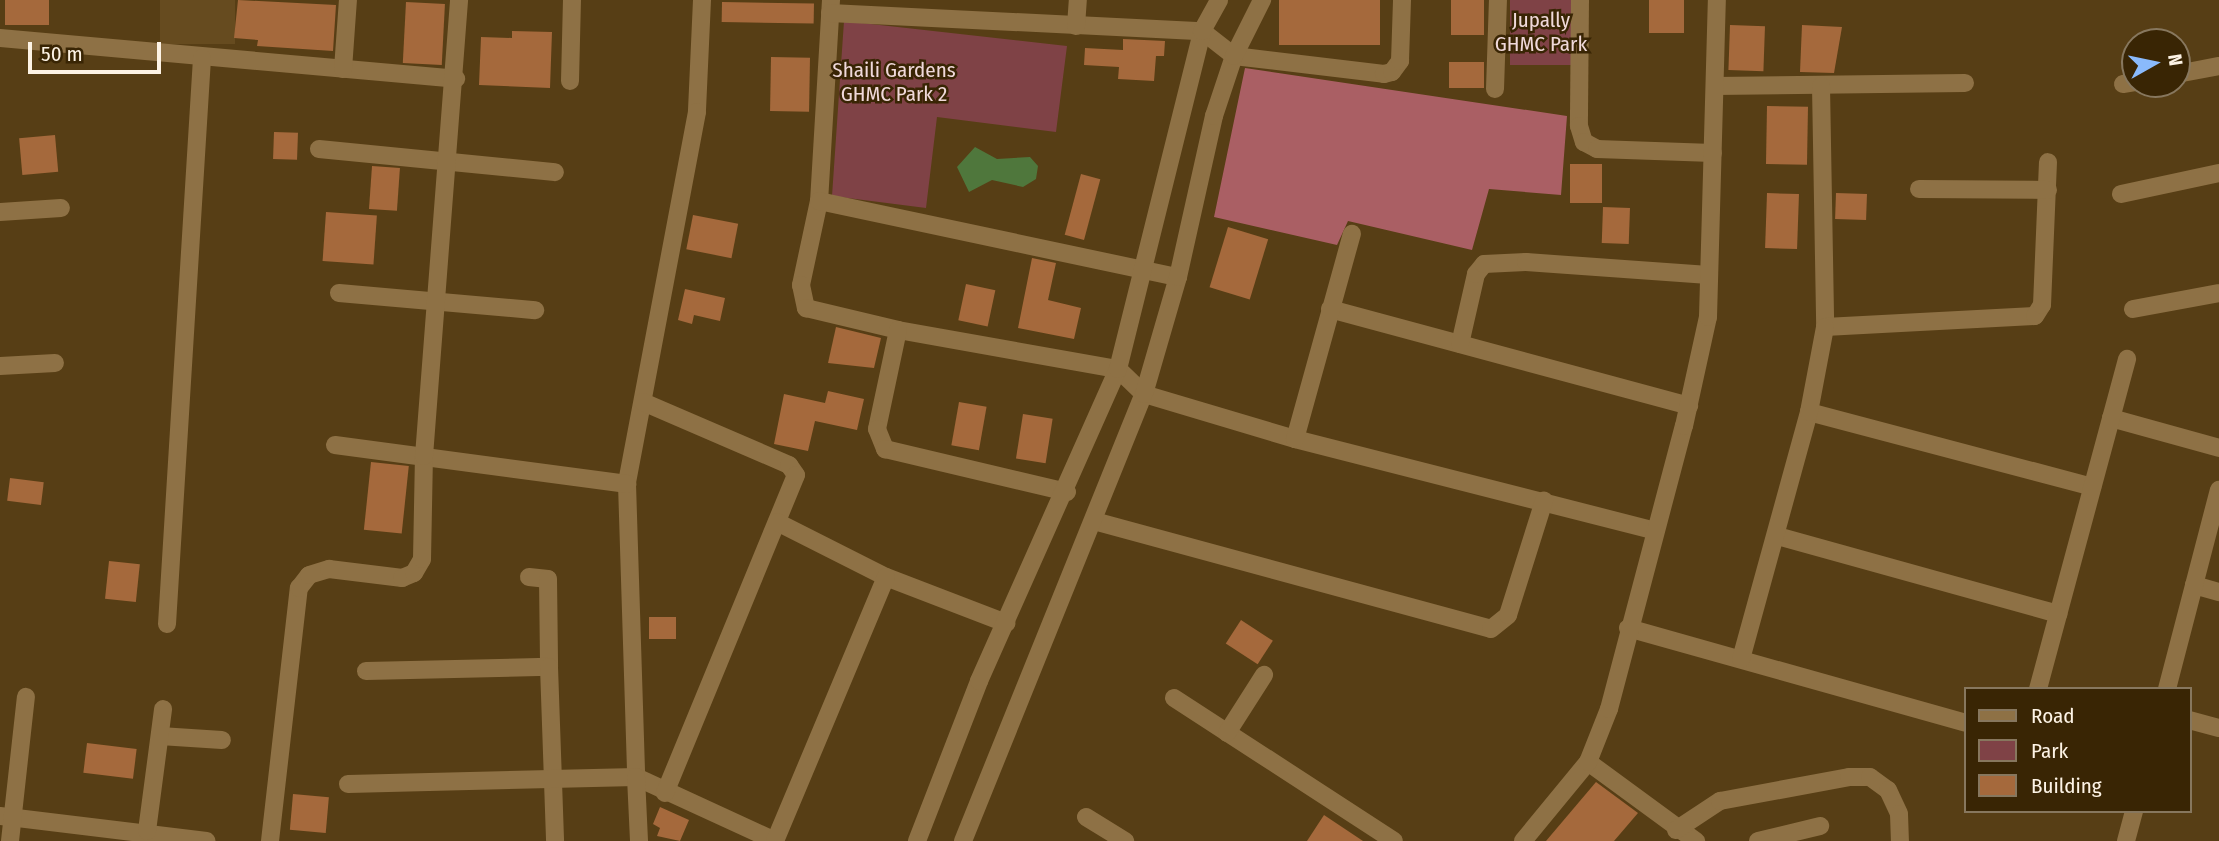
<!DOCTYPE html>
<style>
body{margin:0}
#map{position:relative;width:2219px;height:841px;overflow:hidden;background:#573e15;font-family:"Fira Sans Condensed",sans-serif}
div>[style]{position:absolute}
.built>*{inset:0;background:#664b1f;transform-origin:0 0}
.green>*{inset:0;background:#7f4246;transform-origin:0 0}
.forest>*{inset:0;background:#aa5f64}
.water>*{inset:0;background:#4f773c}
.building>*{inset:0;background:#a5693c;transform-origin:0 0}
.minor>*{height:18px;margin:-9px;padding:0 9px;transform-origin:9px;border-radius:9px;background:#8e7145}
span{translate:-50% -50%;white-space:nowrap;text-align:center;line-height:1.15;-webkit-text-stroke:5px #392504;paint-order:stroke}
.park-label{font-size:21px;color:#f0d9da}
.legend{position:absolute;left:1964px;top:687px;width:228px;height:126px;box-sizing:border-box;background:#392504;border:2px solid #87775e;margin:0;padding:9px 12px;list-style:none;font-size:21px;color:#fdf3e5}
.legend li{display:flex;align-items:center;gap:14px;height:35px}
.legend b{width:35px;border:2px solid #87775e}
.north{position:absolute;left:2121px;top:28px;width:70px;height:70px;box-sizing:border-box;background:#392504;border:2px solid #87775e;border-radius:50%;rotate:81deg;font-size:19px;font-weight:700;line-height:28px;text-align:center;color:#fdf3e5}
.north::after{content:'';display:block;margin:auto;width:24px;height:32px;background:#8abafc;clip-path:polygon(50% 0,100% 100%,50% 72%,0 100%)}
.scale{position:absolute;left:28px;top:42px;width:133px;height:32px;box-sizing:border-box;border:4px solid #fdf3e5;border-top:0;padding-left:9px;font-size:21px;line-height:24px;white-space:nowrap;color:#fdf3e5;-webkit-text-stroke:5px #392504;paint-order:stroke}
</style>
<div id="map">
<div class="built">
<div style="left:160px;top:0;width:75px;height:44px"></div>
</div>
<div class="green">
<div style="left:1510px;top:0;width:63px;height:65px"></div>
<div style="clip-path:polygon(844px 21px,1067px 46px,1056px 132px,937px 117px,926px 208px,832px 196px)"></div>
</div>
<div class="forest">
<div style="clip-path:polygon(1245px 68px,1567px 116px,1561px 195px,1489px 189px,1472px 250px,1348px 221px,1337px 245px,1214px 217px)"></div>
</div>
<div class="water">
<div style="clip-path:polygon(975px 147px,997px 159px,1030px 157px,1038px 166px,1036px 179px,1023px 187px,992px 180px,969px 192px,957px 167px)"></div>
</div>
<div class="building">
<div style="left:5px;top:0;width:44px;height:25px"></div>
<div style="clip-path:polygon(238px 0,336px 5px,333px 51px,257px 46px,258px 40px,234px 38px)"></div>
<div style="left:1279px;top:0;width:101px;height:45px"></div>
<div style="left:1451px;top:0;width:33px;height:35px"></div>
<div style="left:1649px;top:0;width:35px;height:33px"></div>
<div style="left:406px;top:2px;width:39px;height:61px;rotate:3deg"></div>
<div style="left:722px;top:2px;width:92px;height:20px;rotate:1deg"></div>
<div style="left:1730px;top:25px;width:35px;height:45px;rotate:2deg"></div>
<div style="clip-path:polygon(1802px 25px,1842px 27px,1834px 73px,1800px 72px)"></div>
<div style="clip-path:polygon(512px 31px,552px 32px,550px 88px,479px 85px,481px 37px,512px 38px)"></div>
<div style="clip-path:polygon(1123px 39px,1165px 41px,1164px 56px,1156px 56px,1154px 81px,1118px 79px,1119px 67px,1084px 65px,1085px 48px,1123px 50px)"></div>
<div style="left:771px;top:57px;width:39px;height:54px;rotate:1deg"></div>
<div style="left:1484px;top:62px;width:26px;height:35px;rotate:90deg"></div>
<div style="left:1767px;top:106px;width:41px;height:58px;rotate:1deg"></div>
<div style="left:274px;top:132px;width:24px;height:27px;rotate:2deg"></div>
<div style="left:55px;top:135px;width:37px;height:36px;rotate:85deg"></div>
<div style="left:1570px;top:164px;width:32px;height:39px"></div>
<div style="left:372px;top:166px;width:28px;height:43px;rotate:4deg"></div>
<div style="left:1081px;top:174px;width:20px;height:63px;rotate:15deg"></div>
<div style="left:1767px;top:193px;width:32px;height:55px;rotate:2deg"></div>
<div style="left:1836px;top:193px;width:31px;height:26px;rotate:2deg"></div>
<div style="left:1603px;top:207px;width:27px;height:36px;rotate:2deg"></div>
<div style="left:326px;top:212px;width:51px;height:49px;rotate:4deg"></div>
<div style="left:693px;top:215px;width:46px;height:35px;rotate:11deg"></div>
<div style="left:1228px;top:227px;width:42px;height:63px;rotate:17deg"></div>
<div style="clip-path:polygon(1032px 258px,1056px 263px,1048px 300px,1081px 308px,1074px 339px,1018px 328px)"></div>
<div style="left:966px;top:284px;width:30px;height:37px;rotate:12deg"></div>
<div style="clip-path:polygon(685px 289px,725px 298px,720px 321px,694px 315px,692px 324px,678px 320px)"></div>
<div style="clip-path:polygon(836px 327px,881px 338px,874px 368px,828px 363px)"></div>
<div style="clip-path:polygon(828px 391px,864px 399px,857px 430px,815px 421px,808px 451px,774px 444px,784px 394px,825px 403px)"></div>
<div style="left:959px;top:402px;width:28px;height:44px;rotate:10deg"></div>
<div style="left:1023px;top:414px;width:30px;height:45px;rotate:9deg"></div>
<div style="left:371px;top:462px;width:38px;height:68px;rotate:6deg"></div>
<div style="left:10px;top:478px;width:34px;height:23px;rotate:7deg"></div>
<div style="left:109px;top:561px;width:31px;height:38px;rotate:6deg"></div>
<div style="left:649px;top:617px;width:27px;height:22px"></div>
<div style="left:1241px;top:620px;width:38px;height:28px;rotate:33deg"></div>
<div style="left:87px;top:743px;width:50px;height:30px;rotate:7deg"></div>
<div style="clip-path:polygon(1596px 782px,1638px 813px,1614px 841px,1546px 841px)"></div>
<div style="left:293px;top:794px;width:36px;height:36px;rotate:5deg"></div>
<div style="clip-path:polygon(660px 807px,689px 820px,680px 841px,657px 836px,660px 828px,653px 824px)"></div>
<div style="clip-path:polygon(1324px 815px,1363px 841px,1307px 841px)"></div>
</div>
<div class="minor">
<div style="left:702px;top:0;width:112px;rotate:92.6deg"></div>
<div style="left:697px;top:112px;width:379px;rotate:100.7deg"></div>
<div style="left:627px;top:484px;width:293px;rotate:88.2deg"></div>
<div style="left:636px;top:777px;width:153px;rotate:24.7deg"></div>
<div style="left:831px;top:0;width:201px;rotate:93.4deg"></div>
<div style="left:819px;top:201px;width:86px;rotate:102.1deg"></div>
<div style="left:801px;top:285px;width:24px;rotate:78deg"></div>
<div style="left:806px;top:308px;width:95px;rotate:13.4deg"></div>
<div style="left:898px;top:330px;width:223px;rotate:10.1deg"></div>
<div style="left:1118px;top:369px;width:36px;rotate:44deg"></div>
<div style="left:1144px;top:394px;width:158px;rotate:16.6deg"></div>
<div style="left:1295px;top:439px;width:372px;rotate:14.3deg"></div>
<div style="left:1580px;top:0;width:126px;rotate:90.5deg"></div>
<div style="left:1579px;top:126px;width:17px;rotate:73deg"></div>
<div style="left:1584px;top:142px;width:15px;rotate:28deg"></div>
<div style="left:1597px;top:149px;width:116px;rotate:2deg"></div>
<div style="left:830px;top:13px;width:372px;rotate:2.8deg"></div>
<div style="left:1202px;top:31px;width:41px;rotate:38deg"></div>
<div style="left:1234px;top:56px;width:151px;rotate:6.8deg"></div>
<div style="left:1384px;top:74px;width:8px;rotate:-14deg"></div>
<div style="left:1392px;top:72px;width:14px;rotate:-54deg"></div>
<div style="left:1400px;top:61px;width:61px;rotate:-88.1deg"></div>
<div style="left:1076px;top:26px;width:26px;rotate:-86deg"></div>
<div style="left:0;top:38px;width:458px;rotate:5.1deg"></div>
<div style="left:343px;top:69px;width:69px;rotate:-85.9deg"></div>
<div style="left:2177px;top:74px;width:43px;rotate:-10.8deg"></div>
<div style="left:570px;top:81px;width:81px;rotate:-88.6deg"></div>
<div style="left:2123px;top:84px;width:12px;rotate:-9deg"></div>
<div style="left:1715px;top:86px;width:250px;rotate:-0.7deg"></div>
<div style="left:1821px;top:86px;width:241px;rotate:89deg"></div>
<div style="left:1825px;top:327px;width:210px;rotate:-3deg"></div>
<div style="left:2035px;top:316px;width:13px;rotate:-58deg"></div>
<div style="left:2042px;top:305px;width:143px;rotate:-87.6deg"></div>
<div style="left:1495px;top:89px;width:89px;rotate:-88.1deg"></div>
<div style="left:319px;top:149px;width:237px;rotate:5.6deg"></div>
<div style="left:1919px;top:189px;width:129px;rotate:0.4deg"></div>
<div style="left:2121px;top:194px;width:100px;rotate:-12.1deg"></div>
<div style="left:819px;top:201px;width:367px;rotate:12deg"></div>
<div style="left:0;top:212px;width:61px;rotate:-3.8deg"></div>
<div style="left:339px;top:293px;width:197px;rotate:5deg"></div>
<div style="left:1330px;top:309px;width:372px;rotate:15.1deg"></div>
<div style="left:2133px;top:309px;width:87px;rotate:-10.5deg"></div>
<div style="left:898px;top:330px;width:101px;rotate:102deg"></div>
<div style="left:877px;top:429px;width:22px;rotate:68deg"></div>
<div style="left:885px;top:449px;width:187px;rotate:13.3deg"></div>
<div style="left:1460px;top:344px;width:72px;rotate:-77.1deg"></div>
<div style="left:1476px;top:274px;width:13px;rotate:-51deg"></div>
<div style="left:1484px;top:264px;width:42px;rotate:-2.7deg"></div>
<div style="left:1526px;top:262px;width:183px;rotate:4.1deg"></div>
<div style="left:0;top:366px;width:55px;rotate:-3.1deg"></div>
<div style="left:643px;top:402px;width:159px;rotate:23.3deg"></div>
<div style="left:789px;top:465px;width:12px;rotate:55deg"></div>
<div style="left:796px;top:475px;width:344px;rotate:112.4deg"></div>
<div style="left:1809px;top:412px;width:293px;rotate:14.8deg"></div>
<div style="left:2111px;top:418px;width:112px;rotate:15.5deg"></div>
<div style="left:1295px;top:439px;width:213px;rotate:-74.5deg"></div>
<div style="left:335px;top:445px;width:295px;rotate:7.6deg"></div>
<div style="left:1094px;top:521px;width:411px;rotate:15.2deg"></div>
<div style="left:1491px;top:629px;width:22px;rotate:-39deg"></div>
<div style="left:1508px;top:615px;width:120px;rotate:-72.5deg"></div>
<div style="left:777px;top:522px;width:122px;rotate:26.8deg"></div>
<div style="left:886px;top:577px;width:129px;rotate:21deg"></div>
<div style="left:1777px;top:536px;width:292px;rotate:15.5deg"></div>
<div style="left:529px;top:577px;width:19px;rotate:6deg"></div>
<div style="left:548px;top:579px;width:88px;rotate:89.3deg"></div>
<div style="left:2194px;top:585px;width:26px;rotate:16deg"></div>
<div style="left:167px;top:624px;width:567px;rotate:-86.46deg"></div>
<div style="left:1628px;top:628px;width:350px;rotate:15.7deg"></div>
<div style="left:1741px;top:659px;width:256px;rotate:-74.6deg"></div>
<div style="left:1809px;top:412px;width:86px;rotate:-79.3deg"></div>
<div style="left:366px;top:671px;width:183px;rotate:-1.3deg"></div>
<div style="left:549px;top:667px;width:174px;rotate:88deg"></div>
<div style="left:2038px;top:689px;width:342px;rotate:-74.9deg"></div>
<div style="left:2167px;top:689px;width:206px;rotate:-75.4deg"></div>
<div style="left:1174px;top:698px;width:262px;rotate:33deg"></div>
<div style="left:2189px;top:720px;width:31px;rotate:15deg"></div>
<div style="left:1227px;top:733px;width:69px;rotate:-57.5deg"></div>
<div style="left:160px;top:736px;width:62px;rotate:3.7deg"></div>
<div style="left:1588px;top:762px;width:134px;rotate:36.2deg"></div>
<div style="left:348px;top:784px;width:288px;rotate:-1.4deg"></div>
<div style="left:636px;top:777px;width:64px;rotate:87.3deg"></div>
<div style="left:0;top:816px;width:208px;rotate:6.9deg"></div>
<div style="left:1086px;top:817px;width:46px;rotate:31.6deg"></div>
<div style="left:1676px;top:830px;width:53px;rotate:-33.4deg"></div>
<div style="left:1720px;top:801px;width:131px;rotate:-10.5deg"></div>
<div style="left:1849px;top:777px;width:21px"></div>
<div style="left:1870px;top:777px;width:22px;rotate:36deg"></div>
<div style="left:1888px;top:790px;width:26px;rotate:65deg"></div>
<div style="left:1899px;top:814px;width:27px;rotate:88deg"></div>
<div style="left:147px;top:831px;width:123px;rotate:-82.5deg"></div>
<div style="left:10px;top:841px;width:145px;rotate:-83.7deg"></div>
<div style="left:270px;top:841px;width:255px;rotate:-83.5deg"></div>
<div style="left:299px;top:588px;width:16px;rotate:-52deg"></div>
<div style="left:309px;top:575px;width:21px;rotate:-17deg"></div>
<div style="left:329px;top:569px;width:74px;rotate:7deg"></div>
<div style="left:402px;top:578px;width:13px;rotate:-23deg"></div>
<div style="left:414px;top:573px;width:16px;rotate:-60deg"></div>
<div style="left:422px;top:559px;width:103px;rotate:-88.9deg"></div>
<div style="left:424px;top:456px;width:457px;rotate:-85.6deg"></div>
<div style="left:775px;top:841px;width:286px;rotate:-67.2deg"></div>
<div style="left:917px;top:841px;width:172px;rotate:-68.8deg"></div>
<div style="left:979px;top:681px;width:342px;rotate:-66deg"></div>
<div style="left:1118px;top:369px;width:348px;rotate:-76deg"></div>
<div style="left:1202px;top:31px;width:35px;rotate:-61deg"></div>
<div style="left:963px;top:841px;width:482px;rotate:-68deg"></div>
<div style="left:1144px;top:394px;width:122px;rotate:-73.8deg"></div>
<div style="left:1178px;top:277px;width:165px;rotate:-77.4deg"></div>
<div style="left:1214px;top:116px;width:63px;rotate:-71.6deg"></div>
<div style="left:1234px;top:56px;width:63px;rotate:-63.4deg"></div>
<div style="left:1523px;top:841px;width:102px;rotate:-50.6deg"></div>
<div style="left:1588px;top:762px;width:57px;rotate:-68.4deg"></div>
<div style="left:1609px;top:709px;width:293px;rotate:-75.2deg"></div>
<div style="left:1684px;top:426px;width:112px;rotate:-77.6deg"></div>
<div style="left:1708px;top:317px;width:317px;rotate:-88.4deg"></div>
<div style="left:1758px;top:841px;width:64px;rotate:-13.6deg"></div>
<div style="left:2126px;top:841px;width:31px;rotate:-75deg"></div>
</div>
<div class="park-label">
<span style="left:1541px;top:32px">Jupally<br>GHMC Park</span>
<span style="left:894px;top:82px">Shaili Gardens<br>GHMC Park 2</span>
</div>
<ul class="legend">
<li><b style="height:9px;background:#8e7145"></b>Road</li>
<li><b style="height:19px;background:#7f4246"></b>Park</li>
<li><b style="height:19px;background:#a5693c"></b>Building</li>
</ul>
<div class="north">N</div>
<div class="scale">50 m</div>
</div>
